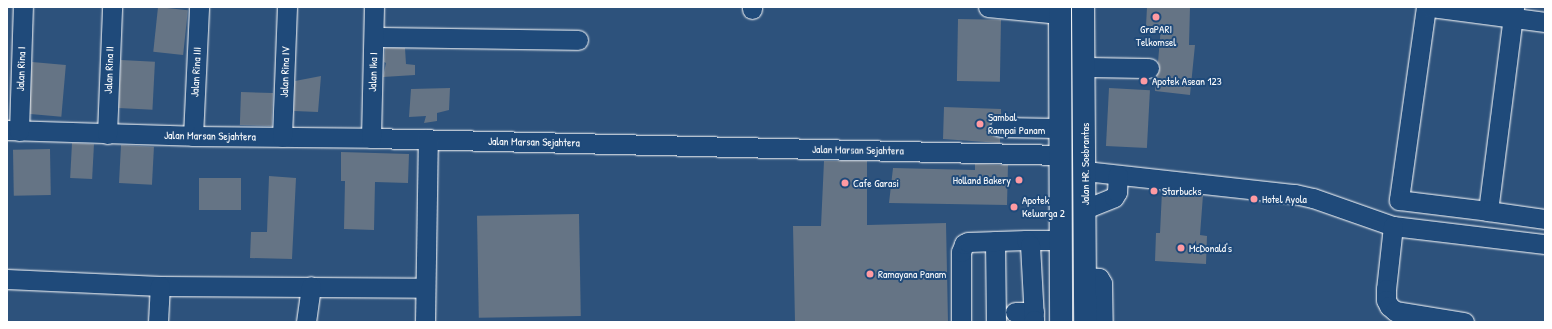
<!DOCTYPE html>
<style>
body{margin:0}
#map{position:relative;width:1552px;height:329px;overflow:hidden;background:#2d527c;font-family:"Patrick Hand",sans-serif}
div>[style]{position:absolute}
.building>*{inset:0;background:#657485;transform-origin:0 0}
.roads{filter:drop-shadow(0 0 1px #fff) drop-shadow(0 0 1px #fff)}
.minor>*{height:19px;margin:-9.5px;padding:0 9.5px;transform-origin:9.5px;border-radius:9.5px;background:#1f4a7a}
.major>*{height:22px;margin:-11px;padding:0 11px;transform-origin:11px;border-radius:11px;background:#1f4a7a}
.dots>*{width:11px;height:11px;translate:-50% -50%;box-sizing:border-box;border:2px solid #1f4a7a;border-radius:50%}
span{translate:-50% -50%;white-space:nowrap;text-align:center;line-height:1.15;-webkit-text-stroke:4px #1f4a7a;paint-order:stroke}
.poi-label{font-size:11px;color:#fff}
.left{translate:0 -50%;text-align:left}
.right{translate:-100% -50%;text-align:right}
.street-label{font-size:11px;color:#fff}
.frame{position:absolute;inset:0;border:8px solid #fff;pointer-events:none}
</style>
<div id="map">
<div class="building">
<div style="left:158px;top:7px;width:30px;height:45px;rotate:6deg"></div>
<div style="clip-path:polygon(1147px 7px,1190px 7px,1189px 45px,1195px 45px,1190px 95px,1155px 91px,1156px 76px,1160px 69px,1158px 62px,1161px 27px,1146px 26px)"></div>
<div style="left:958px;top:19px;width:43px;height:62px;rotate:1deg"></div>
<div style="clip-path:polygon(385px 48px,405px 48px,406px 64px,415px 65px,415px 75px,383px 77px,386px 63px,384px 62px)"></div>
<div style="left:121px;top:60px;width:34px;height:48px;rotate:3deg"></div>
<div style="left:32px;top:62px;width:34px;height:52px;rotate:5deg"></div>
<div style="clip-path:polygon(321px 76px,318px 112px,294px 111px,295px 81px)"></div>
<div style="clip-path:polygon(450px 88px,449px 110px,437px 113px,437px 121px,424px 123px,426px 116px,409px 117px,411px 89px)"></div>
<div style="left:1109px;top:88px;width:41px;height:58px;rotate:3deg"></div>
<div style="left:241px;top:92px;width:32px;height:33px;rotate:2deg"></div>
<div style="clip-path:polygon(944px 107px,1001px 109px,1001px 116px,994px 118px,989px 126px,991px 133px,995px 137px,1000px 138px,1000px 143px,943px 139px)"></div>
<div style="left:72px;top:143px;width:22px;height:35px;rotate:3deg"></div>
<div style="left:121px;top:145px;width:33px;height:38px;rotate:3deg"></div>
<div style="left:50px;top:149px;width:46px;height:37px;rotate:89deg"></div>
<div style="clip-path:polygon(341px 152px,409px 154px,408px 183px,375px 182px,374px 230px,344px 229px,345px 181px,341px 181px)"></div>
<div style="clip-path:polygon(824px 161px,867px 161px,867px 225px,946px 223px,948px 322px,795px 322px,793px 226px,821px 226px)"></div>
<div style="clip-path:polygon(975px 164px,1008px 165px,1007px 205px,889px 203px,893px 168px,975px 170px)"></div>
<div style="clip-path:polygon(269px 176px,296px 178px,292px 259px,250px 258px,251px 232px,267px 232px)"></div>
<div style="left:199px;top:178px;width:42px;height:32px"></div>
<div style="clip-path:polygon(1162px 191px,1203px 195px,1200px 235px,1207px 236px,1206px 264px,1155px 261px,1156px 233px,1160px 233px)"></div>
<div style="left:579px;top:214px;width:102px;height:102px;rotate:89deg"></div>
</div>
<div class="roads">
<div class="minor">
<div style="left:752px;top:7px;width:2px;rotate:90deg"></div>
<div style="left:988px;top:7px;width:72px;rotate:5.6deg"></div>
<div style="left:1426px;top:7px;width:195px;rotate:98deg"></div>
<div style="left:1399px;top:200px;width:90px;rotate:7deg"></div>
<div style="left:1488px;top:211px;width:206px;rotate:-82.7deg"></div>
<div style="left:1431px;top:7px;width:115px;rotate:7.5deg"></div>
<div style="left:374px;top:37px;width:204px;rotate:0.8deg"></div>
<div style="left:1085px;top:67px;width:64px;rotate:0.9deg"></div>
<div style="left:1000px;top:127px;width:60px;rotate:1deg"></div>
<div style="left:7px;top:130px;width:186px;rotate:1.8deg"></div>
<div style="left:193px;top:136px;width:178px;rotate:0.6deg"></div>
<div style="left:371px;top:138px;width:689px;rotate:1.41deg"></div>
<div style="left:19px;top:131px;width:124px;rotate:-88.2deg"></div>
<div style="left:107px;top:134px;width:127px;rotate:-87.7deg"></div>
<div style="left:193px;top:136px;width:129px;rotate:-87.3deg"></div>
<div style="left:282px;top:137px;width:130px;rotate:-87.8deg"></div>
<div style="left:371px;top:138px;width:131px;rotate:-88.7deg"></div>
<div style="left:1085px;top:171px;width:211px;rotate:6.3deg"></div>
<div style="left:1295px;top:194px;width:18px;rotate:13deg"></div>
<div style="left:1313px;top:198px;width:85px;rotate:19.3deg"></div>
<div style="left:1393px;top:226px;width:153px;rotate:6.8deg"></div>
<div style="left:1085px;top:209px;width:31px;rotate:-22deg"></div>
<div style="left:1114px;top:197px;width:6px;rotate:-59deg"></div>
<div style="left:1117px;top:192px;width:17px;rotate:-87deg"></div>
<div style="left:1488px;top:211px;width:58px;rotate:8deg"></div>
<div style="left:1393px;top:226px;width:63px;rotate:96.3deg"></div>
<div style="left:1386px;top:289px;width:11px;rotate:90deg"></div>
<div style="left:1386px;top:300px;width:7px;rotate:63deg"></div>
<div style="left:1389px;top:306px;width:8px;rotate:40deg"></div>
<div style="left:1395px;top:311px;width:70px;rotate:9.1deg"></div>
<div style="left:1026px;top:240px;width:35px"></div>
<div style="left:995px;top:241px;width:81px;rotate:89.3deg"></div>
<div style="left:1085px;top:277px;width:14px;rotate:4deg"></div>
<div style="left:1099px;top:278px;width:6px;rotate:59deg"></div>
<div style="left:1102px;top:283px;width:39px;rotate:89deg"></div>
<div style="left:7px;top:279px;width:153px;rotate:2.6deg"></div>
<div style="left:160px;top:286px;width:265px;rotate:0.4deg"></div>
<div style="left:1015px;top:312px;width:19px"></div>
<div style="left:158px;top:322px;width:36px;rotate:-87deg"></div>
<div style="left:306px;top:322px;width:36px;rotate:-82deg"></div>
<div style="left:425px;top:322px;width:183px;rotate:-89.1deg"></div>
<div style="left:961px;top:322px;width:70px;rotate:-90deg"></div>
<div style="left:961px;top:252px;width:9px;rotate:-69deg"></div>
<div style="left:964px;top:244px;width:4px;rotate:-27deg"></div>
<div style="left:968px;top:242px;width:58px;rotate:-2deg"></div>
<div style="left:1026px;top:240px;width:6px;rotate:51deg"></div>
<div style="left:1030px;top:245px;width:75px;rotate:86.9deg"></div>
<div style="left:1034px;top:320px;width:2px;rotate:117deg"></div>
</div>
<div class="major">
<div style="left:1060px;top:7px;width:315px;rotate:89.8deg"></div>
<div style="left:1083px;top:7px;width:315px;rotate:89.6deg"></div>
</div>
</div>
<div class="dots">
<div style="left:1156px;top:17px;background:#ff9aa2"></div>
<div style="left:1144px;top:81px;background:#ff9aa2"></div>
<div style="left:980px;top:124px;background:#ff9aa2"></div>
<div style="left:1019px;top:180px;background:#ff9aa2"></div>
<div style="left:845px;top:183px;background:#ff9aa2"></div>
<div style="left:1154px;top:191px;background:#ff9aa2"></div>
<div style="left:1254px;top:199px;background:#ff9aa2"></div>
<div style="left:1014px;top:207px;background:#ff9aa2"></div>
<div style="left:1181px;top:248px;background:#ff9aa2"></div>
<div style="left:870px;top:274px;background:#ff9aa2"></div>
</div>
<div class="poi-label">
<span style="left:1156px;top:36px">GraPARI<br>Telkomsel</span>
<span class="left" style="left:1152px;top:81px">Apotek Asean 123</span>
<span class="left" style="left:988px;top:124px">Sambal<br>Rampai Panam</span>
<span class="right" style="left:1011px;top:180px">Holland Bakery</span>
<span class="left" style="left:853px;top:183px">Cafe Garasi</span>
<span class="left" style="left:1162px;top:191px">Starbucks</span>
<span class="left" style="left:1262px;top:199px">Hotel Ayola</span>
<span class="left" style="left:1022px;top:207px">Apotek<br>Keluarga 2</span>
<span class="left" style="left:1189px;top:248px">McDonald's</span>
<span class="left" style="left:878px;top:274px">Ramayana Panam</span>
</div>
<div class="street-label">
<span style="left:21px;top:69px;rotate:-88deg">Jalan Rina I</span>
<span style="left:109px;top:70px;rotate:-88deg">Jalan Rina II</span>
<span style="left:196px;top:72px;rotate:-87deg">Jalan Rina III</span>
<span style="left:285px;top:72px;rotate:-88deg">Jalan Rina IV</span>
<span style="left:373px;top:72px;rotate:-88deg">Jalan Ika I</span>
<span style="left:210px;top:136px;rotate:1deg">Jalan Marsan Sejahtera</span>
<span style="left:534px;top:142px;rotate:1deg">Jalan Marsan Sejahtera</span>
<span style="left:858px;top:150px;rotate:1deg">Jalan Marsan Sejahtera</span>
<span style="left:1085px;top:164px;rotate:-90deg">Jalan HR. Soebrantas</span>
</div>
<div class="frame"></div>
</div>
